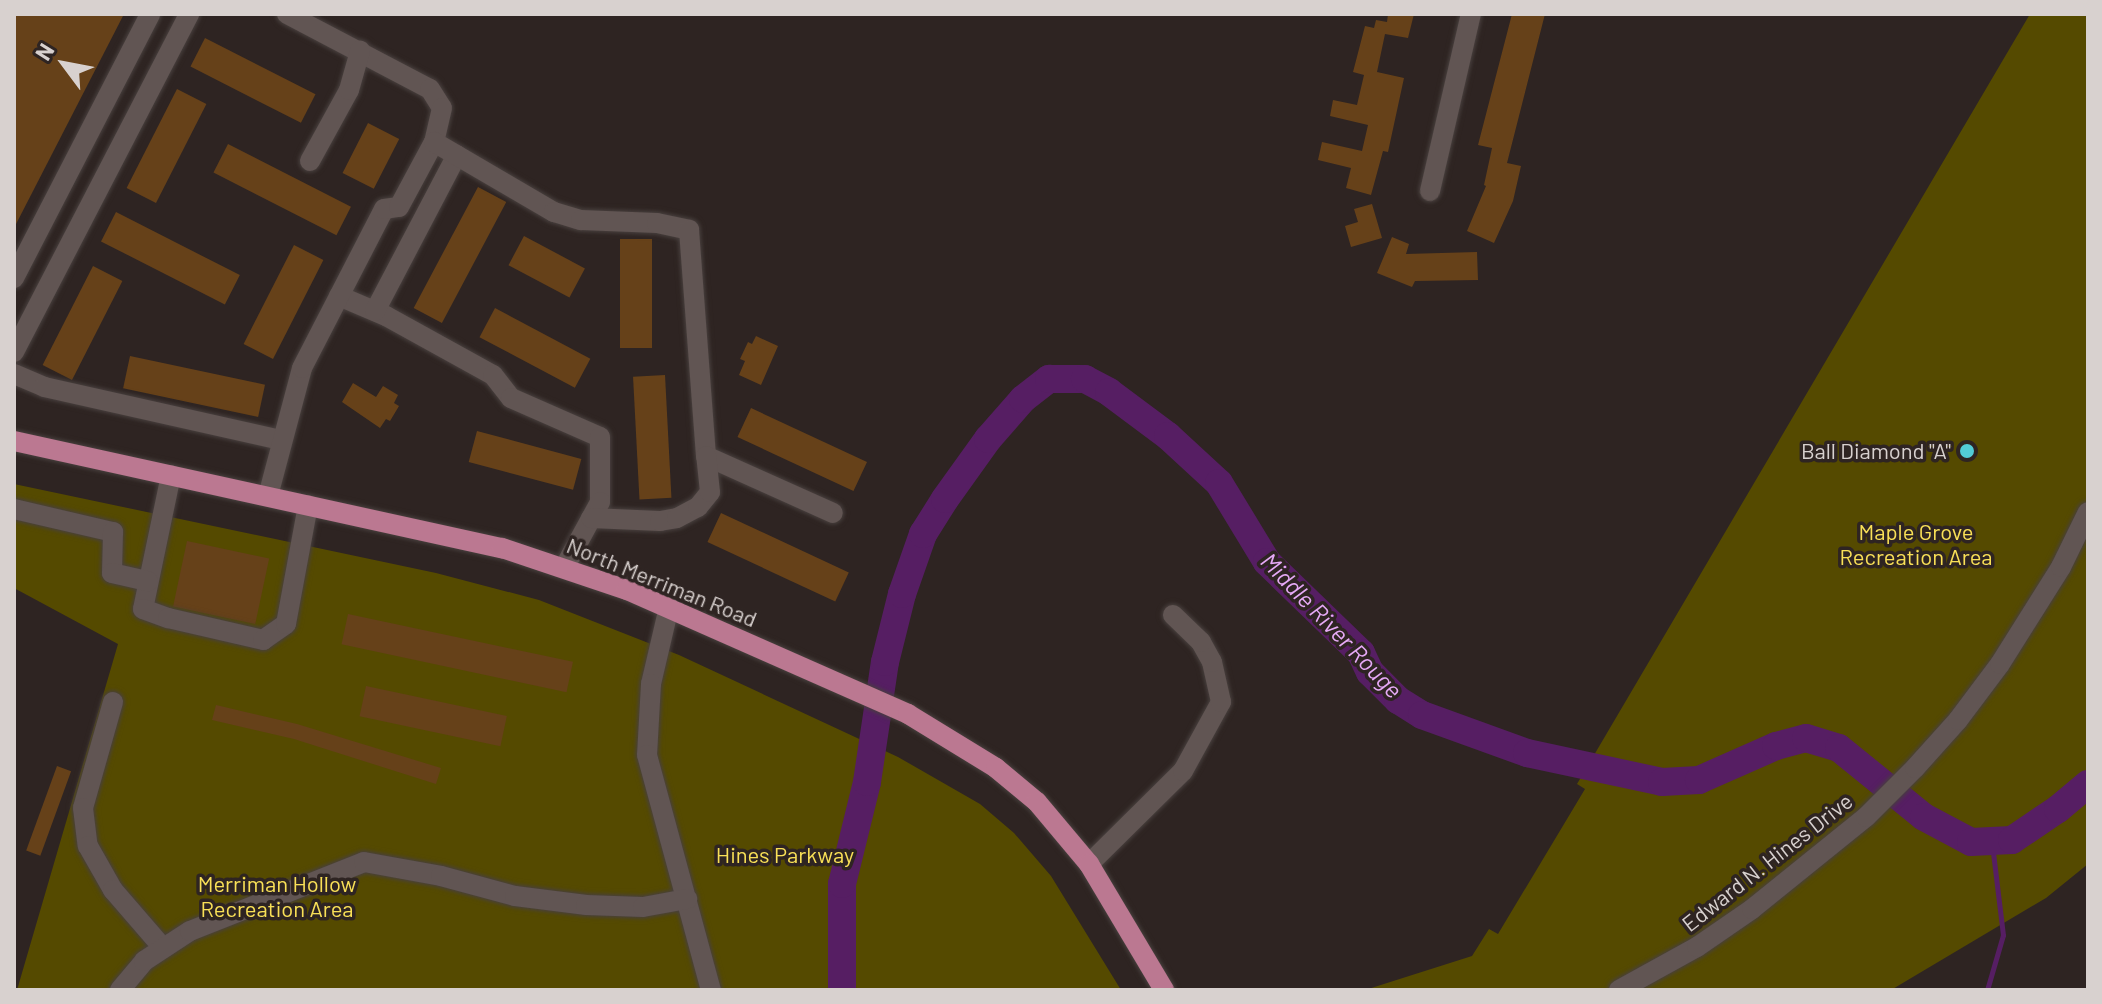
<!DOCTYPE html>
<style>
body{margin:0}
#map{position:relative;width:2102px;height:1004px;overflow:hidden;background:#2e2422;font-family:Barlow,sans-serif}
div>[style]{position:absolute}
.green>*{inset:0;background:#554a00}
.stream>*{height:5px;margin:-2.5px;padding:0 2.5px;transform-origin:2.5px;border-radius:2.5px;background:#561e63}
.river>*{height:28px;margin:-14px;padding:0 14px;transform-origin:14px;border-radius:14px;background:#561e63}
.building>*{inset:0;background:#664119;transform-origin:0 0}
.roads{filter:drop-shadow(0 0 2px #48403e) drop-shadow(0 0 2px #48403e)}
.minor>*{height:20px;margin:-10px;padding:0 10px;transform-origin:10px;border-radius:10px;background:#615553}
.major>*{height:20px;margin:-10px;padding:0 10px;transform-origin:10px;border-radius:10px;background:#bb7891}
.dots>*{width:22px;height:22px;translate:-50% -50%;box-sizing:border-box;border:4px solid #2e2422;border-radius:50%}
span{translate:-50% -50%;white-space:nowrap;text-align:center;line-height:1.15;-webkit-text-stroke:7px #2e2422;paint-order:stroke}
.poi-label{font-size:22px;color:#d8d1cf}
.right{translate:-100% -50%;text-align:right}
.park-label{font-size:22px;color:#f9e057}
.street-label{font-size:22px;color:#d8d1cf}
.water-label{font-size:24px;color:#e6a9f6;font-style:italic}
.frame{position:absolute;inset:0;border:16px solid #d8d1cf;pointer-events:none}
.north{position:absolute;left:24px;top:24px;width:80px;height:80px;-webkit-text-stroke:6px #2e2422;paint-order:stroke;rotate:302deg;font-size:22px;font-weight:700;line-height:32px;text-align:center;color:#d8d1cf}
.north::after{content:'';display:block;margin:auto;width:28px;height:36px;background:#d8d1cf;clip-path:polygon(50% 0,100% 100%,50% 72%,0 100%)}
</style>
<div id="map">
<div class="green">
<div style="clip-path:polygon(2030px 14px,2088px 14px,2088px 864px,2046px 898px,1891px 990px,1365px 990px,1472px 956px,1489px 929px,1498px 934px,1585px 789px,1577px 784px)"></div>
<div style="clip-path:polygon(14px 484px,436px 573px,539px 600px,679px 655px,898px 757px,980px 804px,1014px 833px,1051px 876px,1121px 990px,17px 990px,118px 644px,14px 588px)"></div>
</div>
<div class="stream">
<div style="left:1987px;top:990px;width:57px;rotate:-73.8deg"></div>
<div style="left:2003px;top:935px;width:92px;rotate:-96.9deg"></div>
</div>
<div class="river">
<div style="left:842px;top:990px;width:106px;rotate:-90deg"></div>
<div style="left:842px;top:884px;width:105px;rotate:-76.2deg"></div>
<div style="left:867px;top:782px;width:121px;rotate:-81.5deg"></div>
<div style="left:885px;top:662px;width:70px;rotate:-76deg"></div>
<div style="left:902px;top:594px;width:64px;rotate:-70.7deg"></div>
<div style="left:923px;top:534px;width:41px;rotate:-57.8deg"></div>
<div style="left:945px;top:499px;width:74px;rotate:-54.4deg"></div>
<div style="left:988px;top:439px;width:53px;rotate:-48.8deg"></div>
<div style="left:1023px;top:399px;width:33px;rotate:-38deg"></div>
<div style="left:1049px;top:379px;width:36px"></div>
<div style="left:1085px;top:379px;width:27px;rotate:28deg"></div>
<div style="left:1109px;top:392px;width:74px;rotate:36.7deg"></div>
<div style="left:1168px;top:436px;width:69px;rotate:42.7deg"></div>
<div style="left:1219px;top:483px;width:92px;rotate:58.7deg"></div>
<div style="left:1267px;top:562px;width:131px;rotate:44.1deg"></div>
<div style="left:1361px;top:653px;width:21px;rotate:65deg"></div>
<div style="left:1370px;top:672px;width:40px;rotate:45deg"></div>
<div style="left:1398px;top:700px;width:28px;rotate:32deg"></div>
<div style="left:1422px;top:715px;width:112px;rotate:19.9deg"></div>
<div style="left:1527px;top:753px;width:138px;rotate:12.1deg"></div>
<div style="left:1662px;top:782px;width:37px;rotate:-3deg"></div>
<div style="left:1699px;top:780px;width:84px;rotate:-23.8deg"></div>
<div style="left:1776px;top:746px;width:31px;rotate:-15deg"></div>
<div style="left:1806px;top:738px;width:34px;rotate:17deg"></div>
<div style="left:1839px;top:748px;width:109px;rotate:39.1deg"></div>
<div style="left:1924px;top:817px;width:53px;rotate:28deg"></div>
<div style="left:1971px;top:842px;width:41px;rotate:-2.8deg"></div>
<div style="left:2012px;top:840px;width:55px;rotate:-34deg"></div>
<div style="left:2058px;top:809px;width:39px;rotate:-40deg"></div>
</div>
<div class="building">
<div style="clip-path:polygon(14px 14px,124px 14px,14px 228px)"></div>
<div style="clip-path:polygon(1388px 14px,1414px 14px,1408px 38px,1385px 34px,1377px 72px,1404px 78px,1388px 152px,1383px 151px,1371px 195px,1346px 188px,1351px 168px,1318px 160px,1322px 142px,1362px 151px,1368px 125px,1330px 116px,1333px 100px,1357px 105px,1364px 75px,1353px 72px,1365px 26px,1374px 28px,1376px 20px,1387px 22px)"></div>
<div style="clip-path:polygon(1512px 14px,1545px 14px,1507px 163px,1521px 166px,1513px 201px,1494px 243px,1467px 231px,1486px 186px,1484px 185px,1492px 148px,1478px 145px)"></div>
<div style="left:205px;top:38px;width:124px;height:32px;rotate:27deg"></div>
<div style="left:177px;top:89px;width:33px;height:111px;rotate:27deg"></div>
<div style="left:368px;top:123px;width:35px;height:56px;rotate:27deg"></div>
<div style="left:228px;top:144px;width:138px;height:32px;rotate:27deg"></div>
<div style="left:478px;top:187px;width:32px;height:137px;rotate:28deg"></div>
<div style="clip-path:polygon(1372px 204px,1382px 238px,1351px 247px,1345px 226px,1358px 222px,1354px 209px)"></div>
<div style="left:116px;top:212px;width:139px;height:33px;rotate:27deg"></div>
<div style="left:524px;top:236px;width:69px;height:33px;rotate:28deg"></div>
<div style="clip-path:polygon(1392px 237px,1409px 244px,1406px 254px,1477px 252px,1478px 280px,1415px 281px,1412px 287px,1377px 273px)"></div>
<div style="left:620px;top:239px;width:32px;height:109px"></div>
<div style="left:294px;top:245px;width:33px;height:111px;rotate:27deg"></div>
<div style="left:93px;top:266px;width:33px;height:111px;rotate:27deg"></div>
<div style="left:495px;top:308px;width:108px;height:33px;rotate:28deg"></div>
<div style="clip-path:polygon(756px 336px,778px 346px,761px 385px,739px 375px,745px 361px,740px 359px,748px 342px,752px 344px)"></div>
<div style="left:130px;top:356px;width:138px;height:33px;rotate:12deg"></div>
<div style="left:665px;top:375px;width:123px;height:32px;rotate:87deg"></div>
<div style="clip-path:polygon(353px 383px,376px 397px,383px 386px,398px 395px,394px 403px,399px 406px,390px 421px,386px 419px,380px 428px,342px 402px)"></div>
<div style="left:751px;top:408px;width:128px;height:32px;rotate:25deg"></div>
<div style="left:477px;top:431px;width:108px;height:32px;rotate:15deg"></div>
<div style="left:721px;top:513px;width:141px;height:32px;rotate:25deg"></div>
<div style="left:187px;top:541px;width:84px;height:67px;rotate:12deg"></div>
<div style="left:348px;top:614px;width:230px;height:31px;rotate:12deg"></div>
<div style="left:366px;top:686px;width:144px;height:31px;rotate:12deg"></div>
<div style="clip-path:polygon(216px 705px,297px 724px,441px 768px,436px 784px,294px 739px,212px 720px)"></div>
<div style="left:57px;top:766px;width:15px;height:90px;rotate:20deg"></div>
</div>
<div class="roads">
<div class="minor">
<div style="left:287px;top:14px;width:161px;rotate:27.7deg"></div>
<div style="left:430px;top:89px;width:22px;rotate:58deg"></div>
<div style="left:442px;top:108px;width:35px;rotate:103deg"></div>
<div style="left:310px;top:161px;width:81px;rotate:-61.2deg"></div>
<div style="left:349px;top:90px;width:41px;rotate:-74.2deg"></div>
<div style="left:1430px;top:191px;width:182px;rotate:-77deg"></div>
<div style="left:14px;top:278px;width:297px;rotate:-62.7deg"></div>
<div style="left:339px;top:296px;width:51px;rotate:23.1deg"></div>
<div style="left:386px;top:316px;width:122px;rotate:28.9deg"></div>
<div style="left:493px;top:375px;width:29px;rotate:52deg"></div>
<div style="left:511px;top:398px;width:97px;rotate:23.7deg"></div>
<div style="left:600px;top:437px;width:65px;rotate:90deg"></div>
<div style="left:600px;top:502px;width:75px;rotate:118.6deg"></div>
<div style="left:375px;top:311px;width:176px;rotate:-62.3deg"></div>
<div style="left:14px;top:352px;width:381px;rotate:-62.6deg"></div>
<div style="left:14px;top:374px;width:33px;rotate:23deg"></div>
<div style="left:44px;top:387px;width:244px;rotate:12.6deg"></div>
<div style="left:171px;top:475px;width:137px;rotate:101.8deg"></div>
<div style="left:143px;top:609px;width:27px;rotate:20deg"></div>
<div style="left:168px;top:618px;width:98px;rotate:13deg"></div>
<div style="left:263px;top:640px;width:28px;rotate:-35deg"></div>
<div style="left:286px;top:624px;width:121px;rotate:-79.5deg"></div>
<div style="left:268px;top:496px;width:132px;rotate:-75.1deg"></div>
<div style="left:302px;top:368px;width:179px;rotate:-62.7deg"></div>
<div style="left:384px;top:209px;width:15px;rotate:-8deg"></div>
<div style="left:399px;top:207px;width:74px;rotate:-61.7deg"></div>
<div style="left:434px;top:142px;width:139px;rotate:30.3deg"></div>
<div style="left:554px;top:212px;width:28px;rotate:17deg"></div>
<div style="left:581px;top:220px;width:76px;rotate:2.3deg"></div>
<div style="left:657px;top:223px;width:33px;rotate:12deg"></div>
<div style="left:689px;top:230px;width:227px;rotate:85.7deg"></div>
<div style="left:706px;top:456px;width:139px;rotate:24.2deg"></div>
<div style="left:14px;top:509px;width:102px;rotate:13.1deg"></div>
<div style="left:113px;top:532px;width:41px;rotate:91.4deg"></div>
<div style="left:112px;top:573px;width:37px;rotate:13deg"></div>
<div style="left:591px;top:518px;width:69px;rotate:2.5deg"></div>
<div style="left:660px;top:521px;width:17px;rotate:-10deg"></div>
<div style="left:677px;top:518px;width:24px;rotate:-28deg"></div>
<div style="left:698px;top:507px;width:19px;rotate:-51deg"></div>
<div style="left:710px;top:492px;width:36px;rotate:-96deg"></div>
<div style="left:669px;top:607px;width:79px;rotate:103.2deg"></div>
<div style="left:651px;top:684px;width:71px;rotate:93.2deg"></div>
<div style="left:647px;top:755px;width:244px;rotate:74.8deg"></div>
<div style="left:113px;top:702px;width:110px;rotate:105.8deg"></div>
<div style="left:83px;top:808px;width:38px;rotate:83deg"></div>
<div style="left:88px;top:846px;width:51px;rotate:60.4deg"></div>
<div style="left:113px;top:890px;width:77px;rotate:49.2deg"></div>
<div style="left:1089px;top:864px;width:132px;rotate:-44.7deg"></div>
<div style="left:1183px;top:771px;width:79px;rotate:-61.2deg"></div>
<div style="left:1221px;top:702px;width:41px;rotate:-102.7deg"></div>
<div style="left:1212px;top:662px;width:23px;rotate:-119deg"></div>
<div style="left:1201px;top:642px;width:39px;rotate:-136deg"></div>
<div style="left:120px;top:990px;width:38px;rotate:-50deg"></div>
<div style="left:144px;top:961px;width:55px;rotate:-33.1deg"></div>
<div style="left:190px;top:931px;width:187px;rotate:-21.6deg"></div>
<div style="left:364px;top:862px;width:78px;rotate:10.3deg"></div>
<div style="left:441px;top:876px;width:77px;rotate:15.1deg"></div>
<div style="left:515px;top:896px;width:72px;rotate:7.2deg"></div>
<div style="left:586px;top:905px;width:57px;rotate:2deg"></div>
<div style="left:643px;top:907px;width:45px;rotate:-10.3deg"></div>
<div style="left:1619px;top:990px;width:89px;rotate:-28.9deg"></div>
<div style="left:1697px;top:947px;width:67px;rotate:-34.6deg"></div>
<div style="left:1752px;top:909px;width:146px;rotate:-38.9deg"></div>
<div style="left:1866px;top:817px;width:69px;rotate:-45deg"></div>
<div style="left:1915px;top:768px;width:64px;rotate:-48.1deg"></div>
<div style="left:1958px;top:720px;width:70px;rotate:-53.1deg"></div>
<div style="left:2000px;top:664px;width:115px;rotate:-57.8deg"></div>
<div style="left:2061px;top:567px;width:61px;rotate:-63.9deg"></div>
</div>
<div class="major">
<div style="left:14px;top:441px;width:500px;rotate:12.4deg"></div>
<div style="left:502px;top:548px;width:132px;rotate:18.6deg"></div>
<div style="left:627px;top:590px;width:307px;rotate:23.8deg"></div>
<div style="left:908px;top:714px;width:103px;rotate:31.5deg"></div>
<div style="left:996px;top:768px;width:53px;rotate:39.7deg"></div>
<div style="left:1037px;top:802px;width:81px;rotate:50deg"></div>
<div style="left:1089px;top:864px;width:147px;rotate:59.2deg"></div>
</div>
</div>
<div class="dots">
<div style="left:1967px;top:451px;background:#52ccd6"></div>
</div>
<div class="poi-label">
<span class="right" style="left:1951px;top:451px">Ball Diamond "A"</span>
</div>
<div class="park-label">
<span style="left:1916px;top:544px">Maple Grove<br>Recreation Area</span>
<span style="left:785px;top:855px">Hines Parkway</span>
<span style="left:277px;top:896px">Merriman Hollow<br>Recreation Area</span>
</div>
<div class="street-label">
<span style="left:662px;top:582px;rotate:22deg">North Merriman Road</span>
<span style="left:1767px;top:862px;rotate:-38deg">Edward N. Hines Drive</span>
</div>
<div class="water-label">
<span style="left:1332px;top:625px;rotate:46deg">Middle River Rouge</span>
</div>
<div class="frame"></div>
<div class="north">N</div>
</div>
